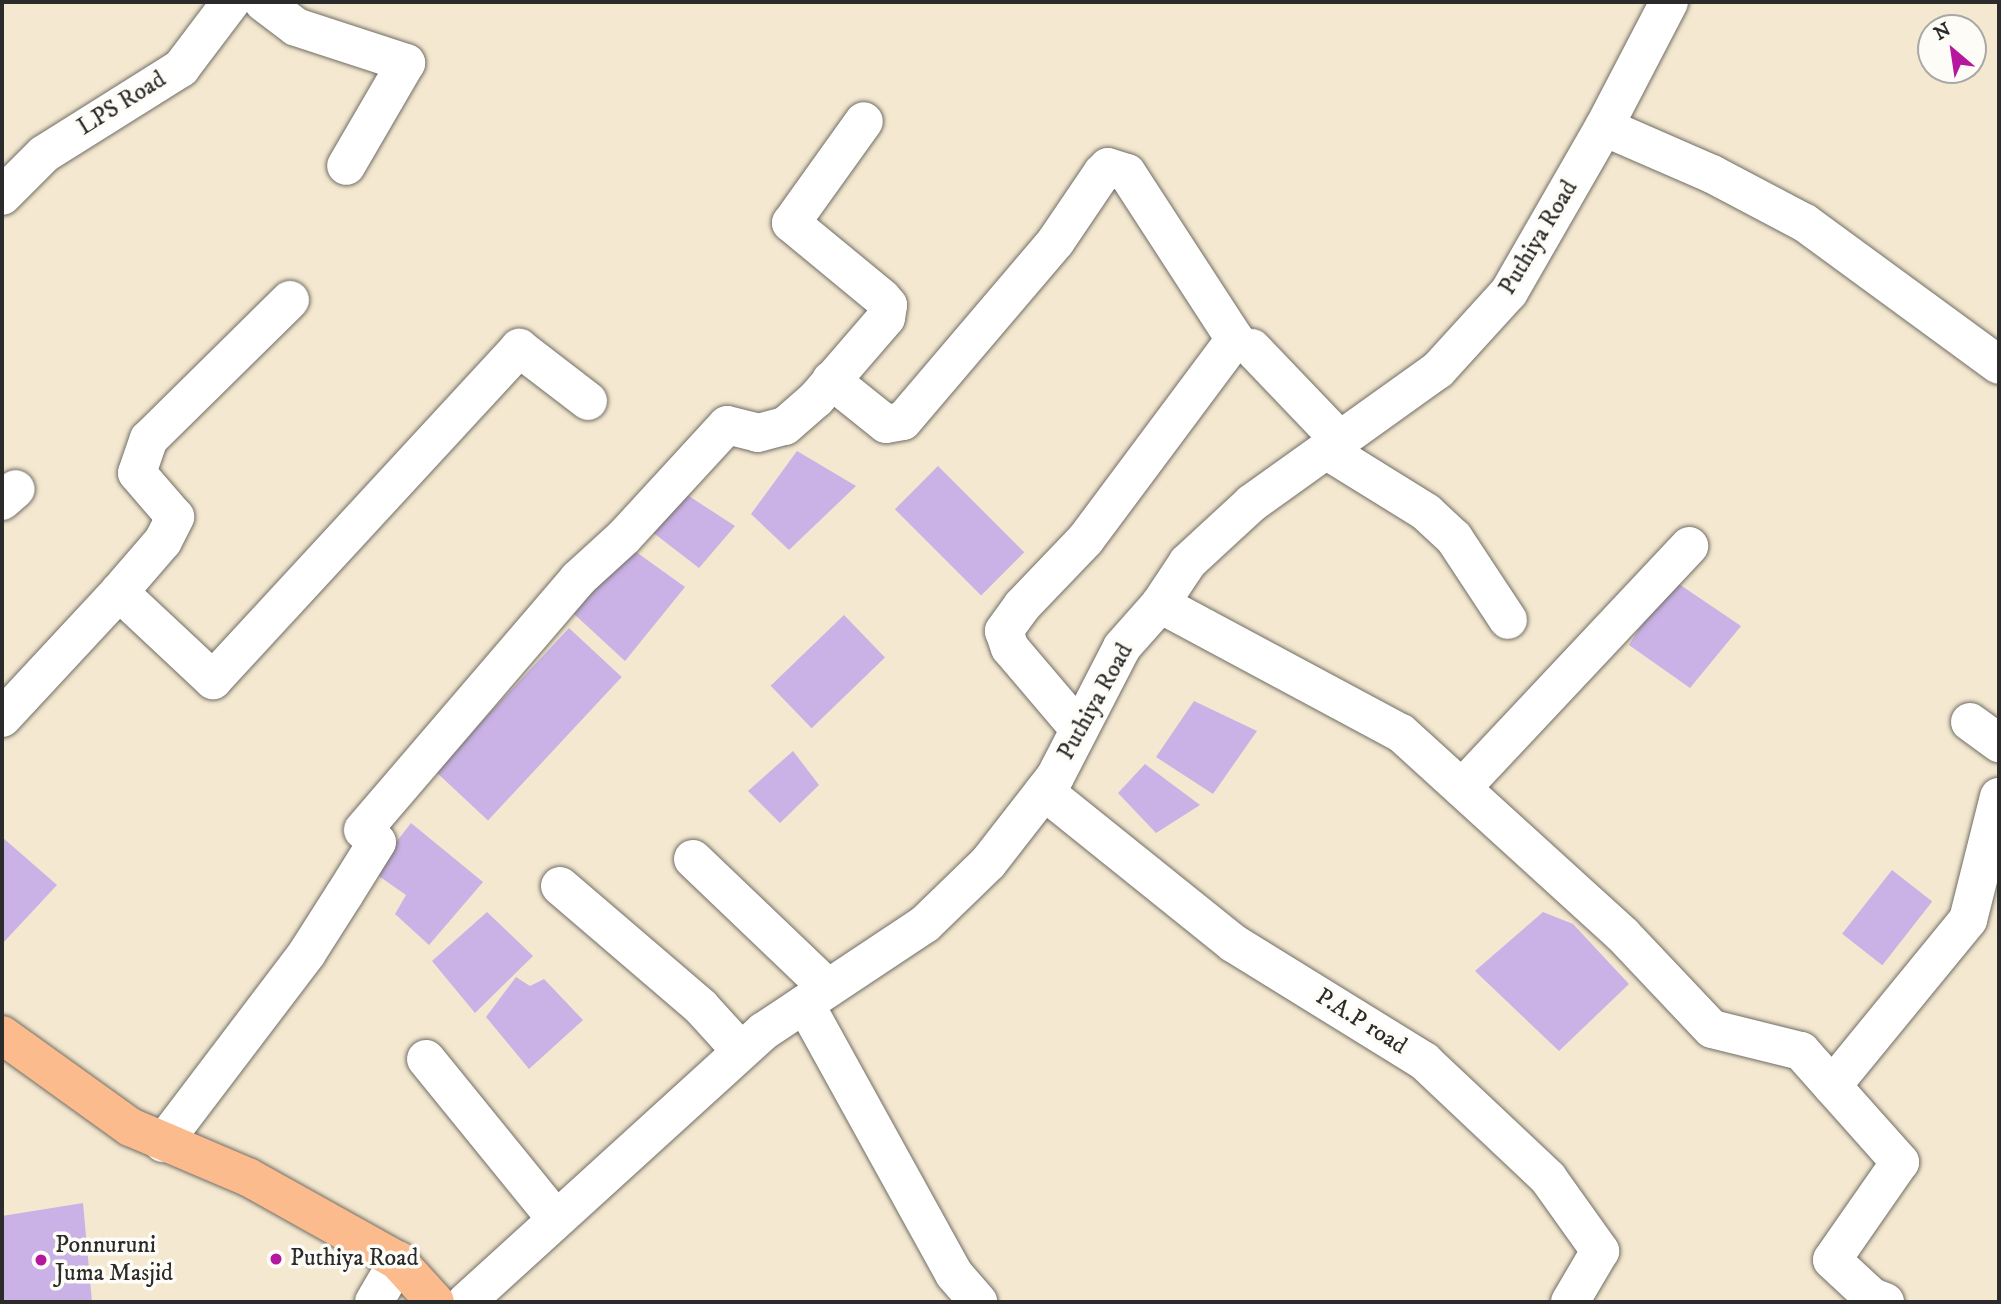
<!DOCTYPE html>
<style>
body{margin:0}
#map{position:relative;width:2001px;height:1304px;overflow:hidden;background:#f4e8d0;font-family:"IM FELL DW Pica",serif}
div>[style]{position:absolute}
.building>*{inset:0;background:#cab2e6;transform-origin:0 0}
.roads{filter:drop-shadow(0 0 2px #716d65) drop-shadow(0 0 2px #716d65)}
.minor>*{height:38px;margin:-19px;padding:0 19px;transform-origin:19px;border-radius:19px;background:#fff}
.major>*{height:38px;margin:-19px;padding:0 19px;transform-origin:19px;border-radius:19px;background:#fbbb8c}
.dots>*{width:19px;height:19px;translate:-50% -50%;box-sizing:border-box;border:4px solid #fdfcf7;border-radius:50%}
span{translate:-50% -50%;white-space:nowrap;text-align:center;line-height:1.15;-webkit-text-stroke:7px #fdfcf7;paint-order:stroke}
.street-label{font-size:24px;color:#2b2b2b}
.poi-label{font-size:24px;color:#2b2b2b}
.left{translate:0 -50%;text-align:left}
.frame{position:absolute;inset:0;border:4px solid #2b2b2b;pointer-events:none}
.north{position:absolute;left:1917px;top:14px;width:70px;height:70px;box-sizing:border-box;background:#fdfcf7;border:2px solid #a9a8a5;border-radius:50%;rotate:331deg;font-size:19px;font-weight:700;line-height:28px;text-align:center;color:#2b2b2b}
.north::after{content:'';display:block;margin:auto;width:24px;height:32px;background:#b5179e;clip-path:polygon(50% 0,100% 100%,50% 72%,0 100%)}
</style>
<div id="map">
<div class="building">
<div style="clip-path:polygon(797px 451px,856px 486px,789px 550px,751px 514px)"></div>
<div style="left:938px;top:466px;width:122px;height:61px;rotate:45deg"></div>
<div style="clip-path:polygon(678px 489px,735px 526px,699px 568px,651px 531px)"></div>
<div style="clip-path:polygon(632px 549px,685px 587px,625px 661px,573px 613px)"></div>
<div style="clip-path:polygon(1670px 578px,1741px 626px,1690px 688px,1629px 645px)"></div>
<div style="left:844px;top:615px;width:59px;height:102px;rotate:46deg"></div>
<div style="left:569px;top:628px;width:72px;height:196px;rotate:43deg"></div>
<div style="clip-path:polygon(1194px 701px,1257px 731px,1213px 794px,1156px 757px)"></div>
<div style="clip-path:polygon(793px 751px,819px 785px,780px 823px,748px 791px)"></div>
<div style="clip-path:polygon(1145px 764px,1200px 805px,1156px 833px,1118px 793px)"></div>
<div style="clip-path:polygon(411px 823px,483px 882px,429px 945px,395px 914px,406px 895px,373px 872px)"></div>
<div style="clip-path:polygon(2px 837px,57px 885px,2px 944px)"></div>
<div style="left:1892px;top:870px;width:51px;height:81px;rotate:38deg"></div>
<div style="clip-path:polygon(487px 912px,533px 956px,475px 1013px,432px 961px)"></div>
<div style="clip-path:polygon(1543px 912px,1573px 924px,1629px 984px,1559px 1051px,1475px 971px)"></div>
<div style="clip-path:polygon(516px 977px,530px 986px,544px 979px,583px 1020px,529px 1069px,486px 1017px)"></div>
<div style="clip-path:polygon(83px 1203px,92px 1302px,2px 1302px,2px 1216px)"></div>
</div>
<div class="roads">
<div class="minor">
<div style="left:263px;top:2px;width:41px;rotate:37.1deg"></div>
<div style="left:296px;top:27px;width:116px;rotate:18.1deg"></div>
<div style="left:406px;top:63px;width:119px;rotate:120.2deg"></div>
<div style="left:1604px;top:127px;width:118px;rotate:23.5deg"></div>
<div style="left:1712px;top:174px;width:105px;rotate:27.8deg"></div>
<div style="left:1805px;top:223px;width:240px;rotate:36.2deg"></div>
<div style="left:2px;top:196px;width:59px;rotate:-45deg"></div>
<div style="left:44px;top:154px;width:162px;rotate:-32.1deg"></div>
<div style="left:181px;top:68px;width:83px;rotate:-52.9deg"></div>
<div style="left:1252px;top:348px;width:127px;rotate:46.3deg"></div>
<div style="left:831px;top:380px;width:70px;rotate:38.7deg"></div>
<div style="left:886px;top:424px;width:17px;rotate:-10deg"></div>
<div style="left:903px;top:421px;width:236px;rotate:-49.6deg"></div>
<div style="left:1056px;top:241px;width:82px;rotate:-55.9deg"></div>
<div style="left:1102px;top:173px;width:8px;rotate:-45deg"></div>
<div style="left:1108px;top:167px;width:20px;rotate:18deg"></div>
<div style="left:1127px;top:173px;width:198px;rotate:57deg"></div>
<div style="left:1235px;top:339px;width:249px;rotate:126.7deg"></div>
<div style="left:1086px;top:539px;width:93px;rotate:133.7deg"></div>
<div style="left:1022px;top:606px;width:31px;rotate:126deg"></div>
<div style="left:1004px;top:631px;width:18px;rotate:71deg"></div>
<div style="left:1010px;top:648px;width:106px;rotate:49.6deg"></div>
<div style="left:1326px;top:450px;width:118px;rotate:31.8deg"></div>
<div style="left:1426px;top:512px;width:38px;rotate:43deg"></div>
<div style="left:1454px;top:538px;width:98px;rotate:56.6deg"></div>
<div style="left:2px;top:501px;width:18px;rotate:-41deg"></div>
<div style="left:119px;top:592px;width:67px;rotate:-49.2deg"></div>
<div style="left:163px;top:541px;width:27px;rotate:-63deg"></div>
<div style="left:175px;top:517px;width:58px;rotate:-130.8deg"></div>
<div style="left:137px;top:473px;width:36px;rotate:-71deg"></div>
<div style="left:149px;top:439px;width:198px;rotate:-44.6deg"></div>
<div style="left:1160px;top:604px;width:273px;rotate:28.2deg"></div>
<div style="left:1401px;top:733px;width:300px;rotate:42.3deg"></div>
<div style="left:1623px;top:935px;width:129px;rotate:46.6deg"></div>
<div style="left:1712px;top:1029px;width:92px;rotate:13.9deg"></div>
<div style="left:1801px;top:1051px;width:149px;rotate:48.3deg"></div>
<div style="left:1900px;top:1162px;width:119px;rotate:124.8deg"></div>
<div style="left:1832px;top:1260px;width:54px;rotate:42.8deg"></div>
<div style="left:1872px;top:1297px;width:14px;rotate:21deg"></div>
<div style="left:2px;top:718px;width:172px;rotate:-47.1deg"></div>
<div style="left:119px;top:592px;width:129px;rotate:43.1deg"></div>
<div style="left:213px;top:680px;width:452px;rotate:-47.3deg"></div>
<div style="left:519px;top:348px;width:87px;rotate:37.5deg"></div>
<div style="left:1970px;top:722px;width:36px;rotate:36deg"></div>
<div style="left:1462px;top:788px;width:332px;rotate:-46.8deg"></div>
<div style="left:1044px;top:791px;width:243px;rotate:38.8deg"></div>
<div style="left:1233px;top:943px;width:225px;rotate:31.7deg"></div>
<div style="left:1424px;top:1061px;width:170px;rotate:43.3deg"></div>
<div style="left:1548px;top:1178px;width:90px;rotate:54.5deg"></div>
<div style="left:1600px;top:1251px;width:59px;rotate:120.5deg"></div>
<div style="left:693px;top:859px;width:187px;rotate:43.7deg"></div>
<div style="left:560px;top:886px;width:186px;rotate:40.6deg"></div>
<div style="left:701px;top:1007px;width:59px;rotate:47.7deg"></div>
<div style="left:805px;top:1004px;width:308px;rotate:61.1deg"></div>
<div style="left:954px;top:1274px;width:37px;rotate:49deg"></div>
<div style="left:426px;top:1059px;width:206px;rotate:50.9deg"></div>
<div style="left:1832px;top:1086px;width:215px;rotate:-50.7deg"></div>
<div style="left:1968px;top:920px;width:127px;rotate:-75.9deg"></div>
<div style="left:163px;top:1143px;width:238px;rotate:-52.8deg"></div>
<div style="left:307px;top:953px;width:69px;rotate:-57.5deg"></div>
<div style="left:344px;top:895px;width:62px;rotate:-58.1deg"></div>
<div style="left:377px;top:842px;width:18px;rotate:-139deg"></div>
<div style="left:363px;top:830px;width:330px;rotate:-49.4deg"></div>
<div style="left:578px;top:579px;width:62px;rotate:-42.4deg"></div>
<div style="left:624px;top:537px;width:152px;rotate:-47.4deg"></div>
<div style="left:727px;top:425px;width:32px;rotate:14deg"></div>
<div style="left:758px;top:433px;width:28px;rotate:-15deg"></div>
<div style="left:785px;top:426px;width:41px;rotate:-41.1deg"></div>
<div style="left:816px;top:399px;width:107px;rotate:-49.2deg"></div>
<div style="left:886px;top:318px;width:13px;rotate:-81deg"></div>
<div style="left:888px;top:305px;width:9px;rotate:-131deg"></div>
<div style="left:882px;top:298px;width:118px;rotate:-140.5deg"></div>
<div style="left:791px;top:223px;width:125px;rotate:-54.4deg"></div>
<div style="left:374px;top:1302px;width:48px;rotate:-59.7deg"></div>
<div style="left:466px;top:1302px;width:403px;rotate:-42.3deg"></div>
<div style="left:764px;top:1031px;width:193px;rotate:-33.6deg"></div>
<div style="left:925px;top:924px;width:88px;rotate:-44.1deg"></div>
<div style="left:988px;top:863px;width:109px;rotate:-52.1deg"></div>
<div style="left:1055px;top:777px;width:146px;rotate:-62.7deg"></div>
<div style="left:1122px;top:647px;width:57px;rotate:-48.5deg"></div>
<div style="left:1160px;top:604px;width:50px;rotate:-56.3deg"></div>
<div style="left:1188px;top:562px;width:87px;rotate:-42.7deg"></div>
<div style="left:1252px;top:503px;width:229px;rotate:-35.6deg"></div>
<div style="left:1438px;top:370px;width:105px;rotate:-47.7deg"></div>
<div style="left:1509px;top:292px;width:190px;rotate:-60.1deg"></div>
<div style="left:1604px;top:127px;width:141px;rotate:-62.5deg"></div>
</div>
<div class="major">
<div style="left:2px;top:1035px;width:158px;rotate:35.7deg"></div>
<div style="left:130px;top:1127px;width:128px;rotate:23deg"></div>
<div style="left:248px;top:1177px;width:172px;rotate:29.2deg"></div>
<div style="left:398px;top:1261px;width:55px;rotate:47.9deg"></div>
</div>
</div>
<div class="dots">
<div style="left:276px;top:1259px;background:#b5179e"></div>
<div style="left:41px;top:1260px;background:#b5179e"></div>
</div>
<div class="street-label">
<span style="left:122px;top:104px;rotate:-32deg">LPS Road</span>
<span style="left:1539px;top:238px;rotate:-59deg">Puthiya Road</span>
<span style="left:1096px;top:702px;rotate:-61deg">Puthiya Road</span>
<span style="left:1361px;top:1022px;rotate:32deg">P.A.P road</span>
</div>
<div class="poi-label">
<span class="left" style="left:55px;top:1260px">Ponnuruni<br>Juma Masjid</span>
<span class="left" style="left:290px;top:1259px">Puthiya Road</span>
</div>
<div class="frame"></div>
<div class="north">N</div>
</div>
